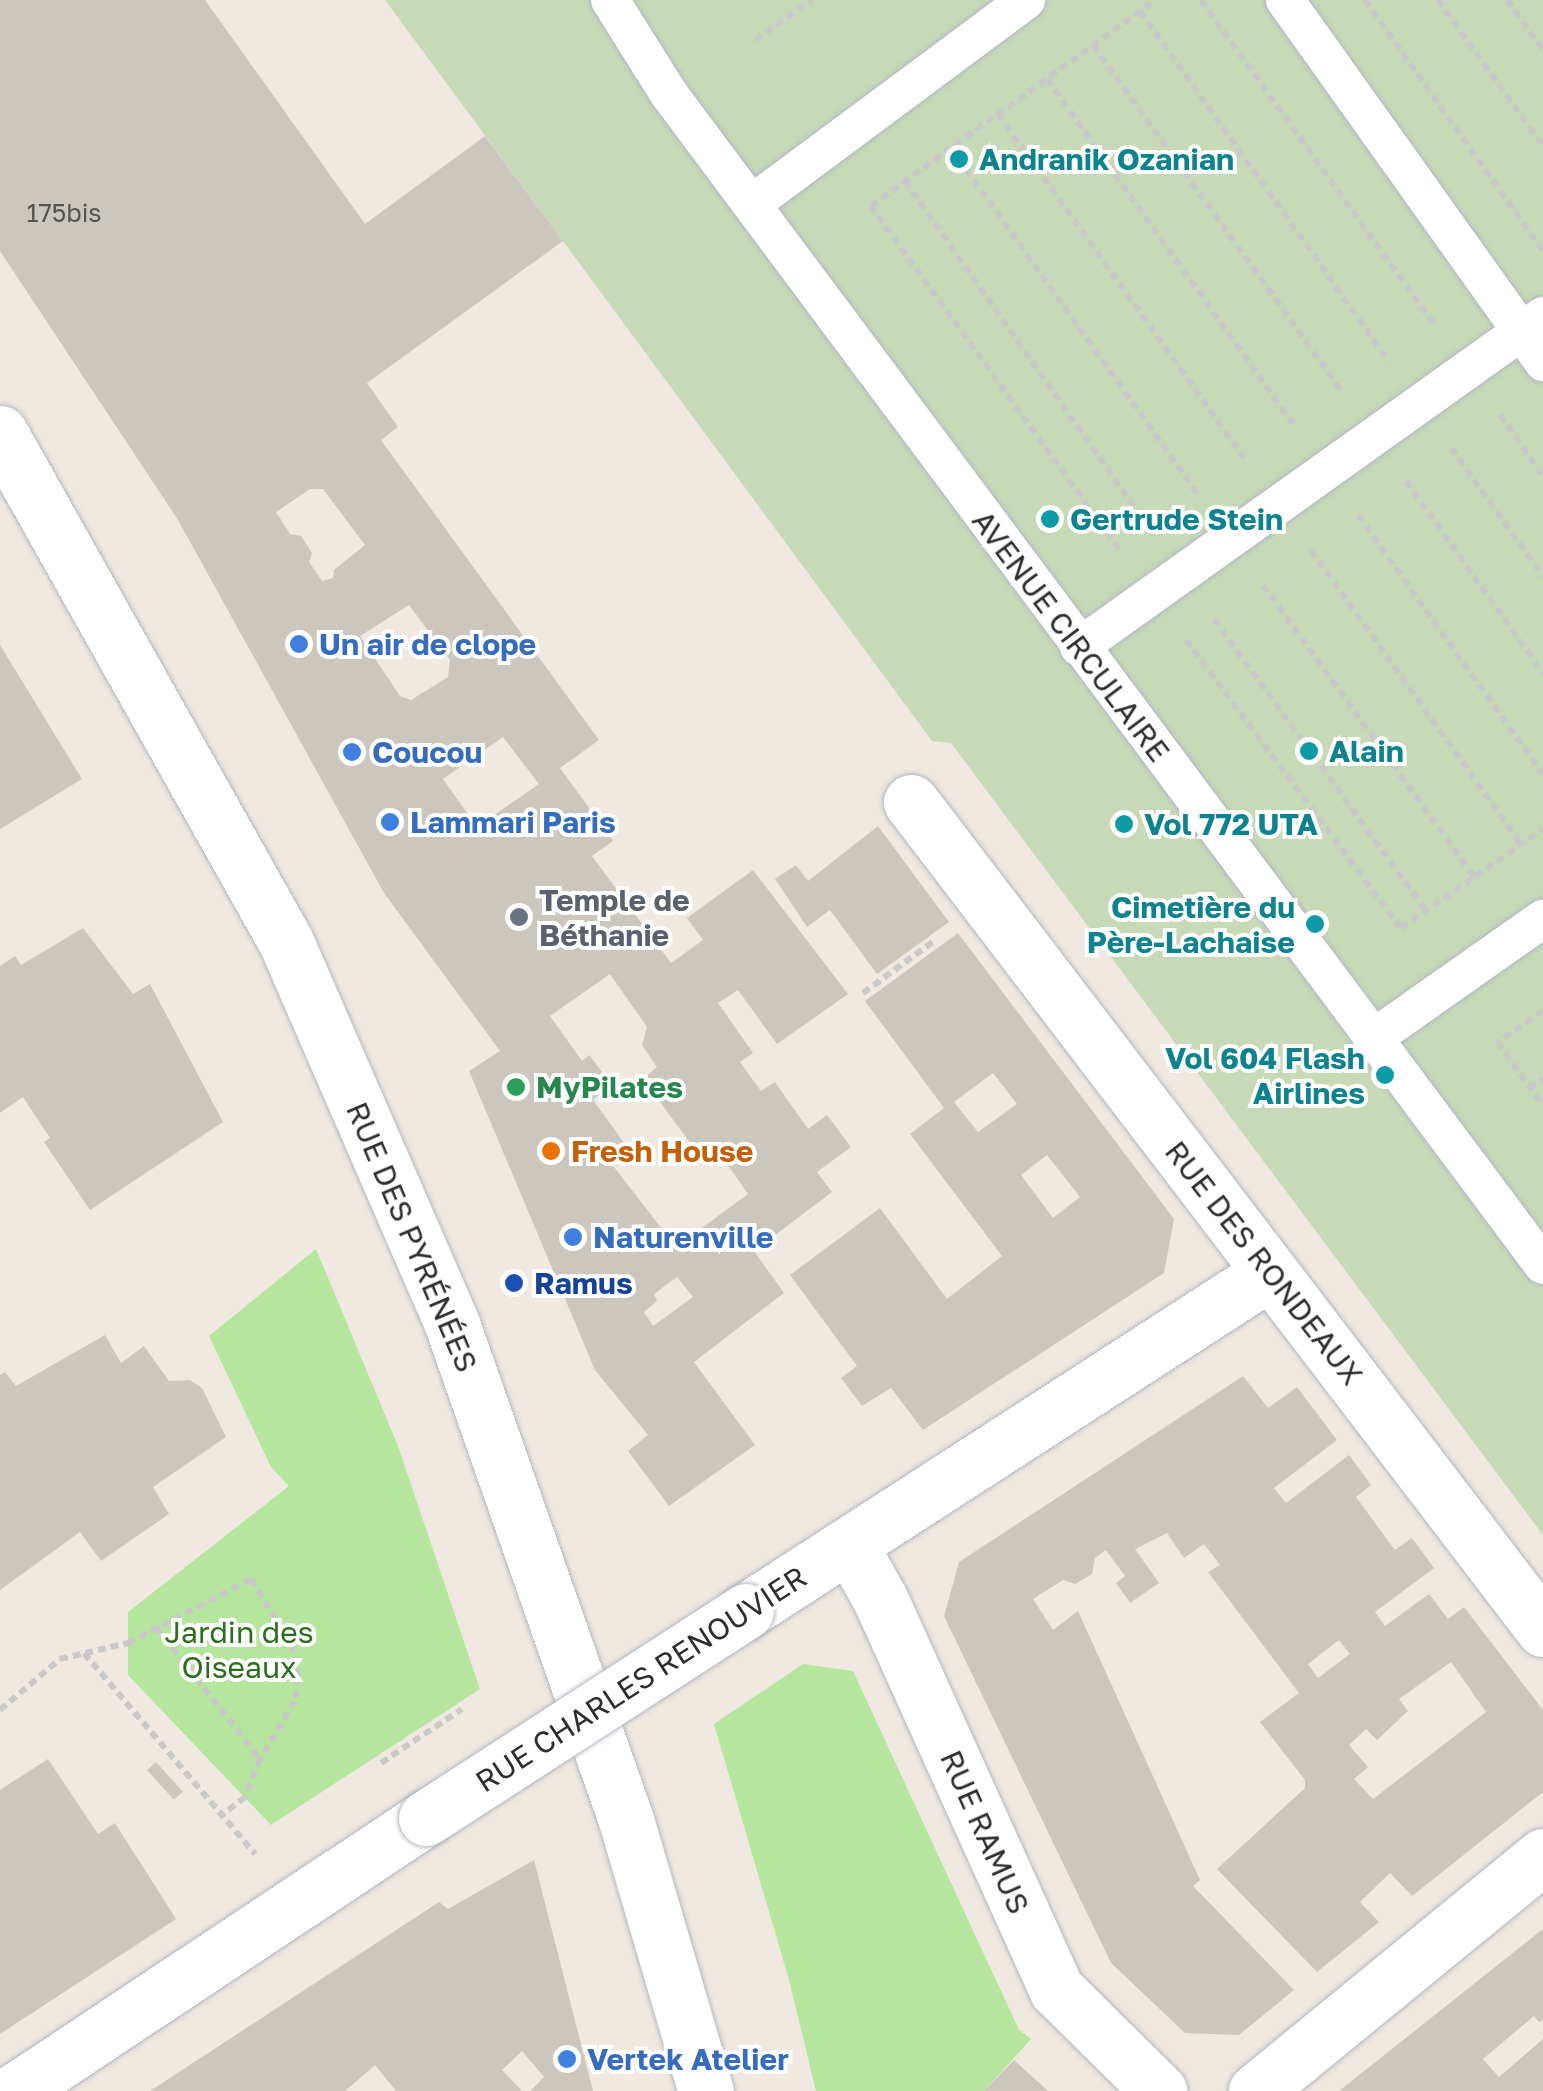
<!DOCTYPE html>
<meta charset="utf-8">
<style>
body{margin:0}
#map{position:relative;width:1543px;height:2091px;overflow:hidden;background:#efe9e1;font-family:"Golos Text",sans-serif}
div>[style]{position:absolute}
.green>*{inset:0;background:#b6e59e}
.cemetery>*{inset:0;background:#c8d9b8}
.building>*{inset:0;background:#cbc7bf;transform-origin:0 0}
.path>*{height:6px;margin-top:-3px;transform-origin:0;background:repeating-linear-gradient(90deg,#c9c9c9 0 8px,transparent 0 13px)}
.roads{filter:drop-shadow(0 0 2px #b4b7c1) drop-shadow(0 0 2px #b4b7c1)}
.service>*{height:38px;margin:-19px;padding:0 19px;transform-origin:19px;border-radius:19px;background:#fff}
.minor>*{height:55px;margin:-27.5px;padding:0 27.5px;transform-origin:27.5px;border-radius:27.5px;background:#fff}
.secondary>*{height:55px;margin:-27.5px;padding:0 27.5px;transform-origin:27.5px;border-radius:27.5px;background:#fff}
.bridges{filter:drop-shadow(0 0 2px #b4b7c1) drop-shadow(0 0 2px #b4b7c1)}
.minor-bridge>*{height:55px;margin:-27.5px;padding:0 27.5px;transform-origin:27.5px;border-radius:27.5px;background:#fff}
.dots>*{width:28px;height:28px;translate:-50% -50%;box-sizing:border-box;border:5px solid #fff;border-radius:50%}
span{translate:-50% -50%;white-space:nowrap;text-align:center;line-height:1.15;-webkit-text-stroke:8px #fff;paint-order:stroke}
.number-label{font-size:25px;color:#555452}
.number-label span{-webkit-text-stroke-width:0}
.culture-label{font-size:30px;color:#0d838f;font-weight:700}
.left{translate:0 -50%;text-align:left}
.right{translate:-100% -50%;text-align:right}
.street-label{font-size:30px;color:#2e2e2e}
.shop-label{font-size:30px;color:#366cbe;font-weight:700}
.worship-label{font-size:30px;color:#5b616d;font-weight:700}
.leisure-label{font-size:30px;color:#27864d;font-weight:700}
.food-label{font-size:30px;color:#c56008;font-weight:700}
.transit-label{font-size:30px;color:#164399;font-weight:700}
.park-label{font-size:30px;color:#2c6e1b}
</style>
<div id="map">
<div class="green">
<div style="clip-path:polygon(316px 1249px,398px 1446px,480px 1689px,271px 1825px,128px 1675px,128px 1612px,289px 1486px,271px 1467px,209px 1336px)"></div>
<div style="clip-path:polygon(803px 1664px,853px 1671px,1019px 2030px,1031px 2039px,984px 2091px,816px 2091px,789px 1980px,714px 1724px)"></div>
</div>
<div class="cemetery">
<div style="clip-path:polygon(385px 0,1543px 0,1543px 1535px,951px 743px,932px 741px)"></div>
</div>
<div class="building">
<div style="clip-path:polygon(evenodd,0 0,205px 0,365px 224px,485px 136px,563px 241px,367px 383px,398px 427px,381px 440px,599px 740px,560px 768px,613px 841px,592px 856px,671px 963px,703px 940px,687px 918px,753px 870px,848px 994px,777px 1044px,738px 990px,718px 1003px,753px 1053px,740px 1062px,761px 1091px,775px 1082px,808px 1129px,827px 1115px,851px 1147px,817px 1172px,832px 1192px,754px 1251px,784px 1293px,694px 1362px,755px 1445px,669px 1506px,628px 1451px,648px 1435px,595px 1370px,469px 1071px,500px 1051px,384px 893px,178px 520px,0 251px,0 0,310px 489px,323px 489px,365px 545px,334px 570px,333px 578px,322px 581px,309px 562px,312px 553px,301px 536px,290px 534px,276px 512px,310px 489px,0 0,409px 605px,450px 660px,448px 677px,411px 700px,400px 696px,360px 636px,409px 605px,0 0,503px 737px,539px 784px,477px 827px,443px 779px,503px 737px,0 0,610px 974px,647px 1027px,642px 1045px,657px 1067px,643px 1079px,708px 1167px,723px 1158px,748px 1194px,676px 1247px,607px 1158px,625px 1144px,593px 1100px,604px 1091px,595px 1078px,603px 1073px,589px 1055px,582px 1061px,550px 1016px,610px 974px,0 0,677px 1277px,693px 1297px,653px 1326px,644px 1312px,657px 1301px,654px 1294px,677px 1277px)"></div>
<div style="clip-path:polygon(0 645px,82px 779px,0 829px)"></div>
<div style="clip-path:polygon(878px 826px,949px 922px,877px 974px,830px 910px,807px 927px,775px 879px,796px 865px,808px 881px)"></div>
<div style="clip-path:polygon(83px 928px,133px 994px,150px 984px,223px 1122px,90px 1210px,44px 1142px,50px 1138px,23px 1097px,0 1113px,0 966px,15px 956px,21px 965px)"></div>
<div style="clip-path:polygon(evenodd,958px 933px,1174px 1219px,1164px 1273px,923px 1430px,891px 1388px,862px 1406px,841px 1378px,857px 1366px,790px 1275px,880px 1208px,947px 1299px,1002px 1256px,910px 1134px,944px 1108px,865px 1001px,958px 933px,993px 1073px,1017px 1104px,978px 1132px,954px 1102px,993px 1073px,958px 933px,1047px 1155px,1080px 1197px,1053px 1218px,1021px 1175px,1047px 1155px)"></div>
<div style="clip-path:polygon(105px 1335px,121px 1363px,144px 1346px,169px 1381px,190px 1380px,202px 1388px,226px 1437px,153px 1487px,169px 1514px,101px 1561px,80px 1532px,0 1590px,0 1375px,5px 1372px,16px 1386px)"></div>
<div style="clip-path:polygon(evenodd,1243px 1376px,1268px 1408px,1297px 1387px,1337px 1440px,1274px 1488px,1286px 1503px,1349px 1455px,1371px 1485px,1356px 1497px,1395px 1550px,1412px 1538px,1434px 1568px,1375px 1612px,1385px 1626px,1429px 1594px,1448px 1619px,1464px 1607px,1543px 1710px,1543px 1792px,1412px 1896px,1390px 1873px,1360px 1902px,1379px 1922px,1317px 1972px,1217px 1869px,1305px 1788px,1305px 1780px,1260px 1722px,1299px 1693px,1208px 1572px,1220px 1565px,1204px 1544px,1184px 1558px,1167px 1533px,1135px 1549px,1159px 1583px,1130px 1603px,1116px 1583px,1125px 1576px,1106px 1550px,1095px 1558px,1092px 1574px,1075px 1584px,1063px 1580px,1033px 1599px,1053px 1630px,1078px 1611px,1200px 1880px,1193px 1886px,1294px 1990px,1239px 2035px,1185px 2033px,1111px 1963px,944px 1616px,959px 1562px,1243px 1376px,1339px 1640px,1350px 1654px,1318px 1678px,1308px 1664px,1339px 1640px,1243px 1376px,1451px 1662px,1486px 1712px,1373px 1799px,1354px 1779px,1368px 1767px,1349px 1745px,1366px 1729px,1377px 1740px,1408px 1711px,1399px 1699px,1451px 1662px)"></div>
<div style="clip-path:polygon(48px 1759px,98px 1834px,115px 1823px,176px 1919px,0 2034px,0 1790px)"></div>
<div style="left:156px;top:1762px;width:40px;height:12px;rotate:48deg"></div>
<div style="clip-path:polygon(534px 1860px,593px 2091px,530px 2091px,544px 2077px,522px 2051px,502px 2070px,522px 2091px,396px 2091px,375px 2065px,345px 2091px,150px 2091px,439px 1902px,448px 1909px)"></div>
<div style="clip-path:polygon(1543px 1929px,1543px 2020px,1539px 2022px,1534px 2016px,1483px 2059px,1499px 2077px,1543px 2039px,1543px 2091px,1339px 2091px)"></div>
<div style="clip-path:polygon(1014px 2060px,1048px 2091px,984px 2091px)"></div>
</div>
<div class="path">
<div style="left:1201px;top:0;width:399px;rotate:54.3deg"></div>
<div style="left:1365px;top:0;width:308px;rotate:54.7deg"></div>
<div style="left:1438px;top:0;width:180px;rotate:54.3deg"></div>
<div style="left:1507px;top:0;width:62px;rotate:54.2deg"></div>
<div style="left:1140px;top:11px;width:430px;rotate:54.6deg"></div>
<div style="left:755px;top:40px;width:70px;rotate:-35.1deg"></div>
<div style="left:1093px;top:45px;width:428px;rotate:54.3deg"></div>
<div style="left:1047px;top:79px;width:424px;rotate:54.5deg"></div>
<div style="left:998px;top:114px;width:424px;rotate:54.4deg"></div>
<div style="left:951px;top:148px;width:424px;rotate:54.5deg"></div>
<div style="left:905px;top:181px;width:424px;rotate:54.9deg"></div>
<div style="left:1500px;top:415px;width:75px;rotate:54.8deg"></div>
<div style="left:1451px;top:448px;width:158px;rotate:54.3deg"></div>
<div style="left:1406px;top:481px;width:236px;rotate:54.5deg"></div>
<div style="left:1358px;top:515px;width:318px;rotate:54.5deg"></div>
<div style="left:1119px;top:549px;width:423px;rotate:-125.9deg"></div>
<div style="left:871px;top:206px;width:352px;rotate:-35.9deg"></div>
<div style="left:1311px;top:550px;width:361px;rotate:54.5deg"></div>
<div style="left:1263px;top:585px;width:360px;rotate:54.1deg"></div>
<div style="left:1214px;top:619px;width:361px;rotate:54deg"></div>
<div style="left:1186px;top:640px;width:359px;rotate:53.3deg"></div>
<div style="left:1401px;top:928px;width:173px;rotate:-34.9deg"></div>
<div style="left:863px;top:993px;width:88px;rotate:-36.2deg"></div>
<div style="left:1543px;top:1011px;width:55px;rotate:145.4deg"></div>
<div style="left:1498px;top:1042px;width:78px;rotate:54.9deg"></div>
<div style="left:1529px;top:1088px;width:17px;rotate:-33deg"></div>
<div style="left:156px;top:1627px;width:168px;rotate:51.8deg"></div>
<div style="left:84px;top:1653px;width:264px;rotate:49.6deg"></div>
<div style="left:0;top:1710px;width:79px;rotate:-40.4deg"></div>
<div style="left:60px;top:1659px;width:70px;rotate:-13.2deg"></div>
<div style="left:128px;top:1643px;width:139px;rotate:-27.5deg"></div>
<div style="left:251px;top:1579px;width:76px;rotate:58.4deg"></div>
<div style="left:291px;top:1644px;width:34px;rotate:78deg"></div>
<div style="left:298px;top:1677px;width:24px;rotate:97deg"></div>
<div style="left:295px;top:1701px;width:68px;rotate:121.1deg"></div>
<div style="left:260px;top:1759px;width:41px;rotate:111.5deg"></div>
<div style="left:245px;top:1797px;width:29px;rotate:142deg"></div>
<div style="left:381px;top:1763px;width:97px;rotate:-33.7deg"></div>
</div>
<div class="roads">
<div class="service">
<div style="left:610px;top:0;width:111px;rotate:57.9deg"></div>
<div style="left:669px;top:94px;width:1461px;rotate:53.26deg"></div>
<div style="left:1285px;top:0;width:445px;rotate:54.5deg"></div>
<div style="left:753px;top:203px;width:340px;rotate:-36.6deg"></div>
<div style="left:1079px;top:647px;width:570px;rotate:-35.5deg"></div>
<div style="left:1372px;top:1039px;width:209px;rotate:-35.1deg"></div>
</div>
<div class="minor">
<div style="left:911px;top:802px;width:1041px;rotate:52.61deg"></div>
<div style="left:850px;top:1545px;width:64px;rotate:61deg"></div>
<div style="left:881px;top:1601px;width:427px;rotate:65.7deg"></div>
<div style="left:1057px;top:1990px;width:144px;rotate:44.7deg"></div>
<div style="left:746px;top:1611px;width:623px;rotate:-32.87deg"></div>
<div style="left:15px;top:2091px;width:493px;rotate:-33.6deg"></div>
<div style="left:1256px;top:2091px;width:371px;rotate:-39.3deg"></div>
</div>
<div class="secondary">
<div style="left:0;top:433px;width:584px;rotate:60.67deg"></div>
<div style="left:286px;top:942px;width:417px;rotate:66.5deg"></div>
<div style="left:452px;top:1324px;width:526px;rotate:70.67deg"></div>
<div style="left:626px;top:1820px;width:283px;rotate:73.6deg"></div>
</div>
</div>
<div class="bridges">
<div class="minor-bridge">
<div style="left:426px;top:1818px;width:381px;rotate:-32.9deg"></div>
</div>
</div>
<div class="dots">
<div style="left:959px;top:159px;background:#0f9aa8"></div>
<div style="left:1050px;top:519px;background:#0f9aa8"></div>
<div style="left:299px;top:644px;background:#3f7fe0"></div>
<div style="left:1309px;top:751px;background:#0f9aa8"></div>
<div style="left:352px;top:752px;background:#3f7fe0"></div>
<div style="left:390px;top:822px;background:#3f7fe0"></div>
<div style="left:1124px;top:824px;background:#0f9aa8"></div>
<div style="left:519px;top:917px;background:#6b7280"></div>
<div style="left:1315px;top:924px;background:#0f9aa8"></div>
<div style="left:1385px;top:1075px;background:#0f9aa8"></div>
<div style="left:516px;top:1087px;background:#2e9e5b"></div>
<div style="left:551px;top:1151px;background:#e8710a"></div>
<div style="left:573px;top:1237px;background:#3f7fe0"></div>
<div style="left:514px;top:1283px;background:#1a4fb4"></div>
<div style="left:567px;top:2059px;background:#3f7fe0"></div>
</div>
<div class="number-label">
<span style="left:64px;top:213px">175bis</span>
</div>
<div class="culture-label">
<span class="left" style="left:979px;top:159px">Andranik Ozanian</span>
<span class="left" style="left:1070px;top:519px">Gertrude Stein</span>
<span class="left" style="left:1329px;top:751px">Alain</span>
<span class="left" style="left:1144px;top:824px">Vol 772 UTA</span>
<span class="right" style="left:1295px;top:924px">Cimetière du<br>Père-Lachaise</span>
<span class="right" style="left:1365px;top:1075px">Vol 604 Flash<br>Airlines</span>
</div>
<div class="street-label">
<span style="left:1071px;top:636px;rotate:53deg">AVENUE CIRCULAIRE</span>
<span style="left:412px;top:1237px;rotate:67deg">RUE DES PYRÉNÉES</span>
<span style="left:1264px;top:1263px;rotate:52deg">RUE DES RONDEAUX</span>
<span style="left:641px;top:1679px;rotate:-33deg">RUE CHARLES RENOUVIER</span>
<span style="left:985px;top:1832px;rotate:66deg">RUE RAMUS</span>
</div>
<div class="shop-label">
<span class="left" style="left:319px;top:644px">Un air de clope</span>
<span class="left" style="left:372px;top:752px">Coucou</span>
<span class="left" style="left:410px;top:822px">Lammari Paris</span>
<span class="left" style="left:593px;top:1237px">Naturenville</span>
<span class="left" style="left:587px;top:2059px">Vertek Atelier</span>
</div>
<div class="worship-label">
<span class="left" style="left:539px;top:917px">Temple de<br>Béthanie</span>
</div>
<div class="leisure-label">
<span class="left" style="left:536px;top:1087px">MyPilates</span>
</div>
<div class="food-label">
<span class="left" style="left:571px;top:1151px">Fresh House</span>
</div>
<div class="transit-label">
<span class="left" style="left:534px;top:1283px">Ramus</span>
</div>
<div class="park-label">
<span style="left:239px;top:1649px">Jardin des<br>Oiseaux</span>
</div>
</div>
